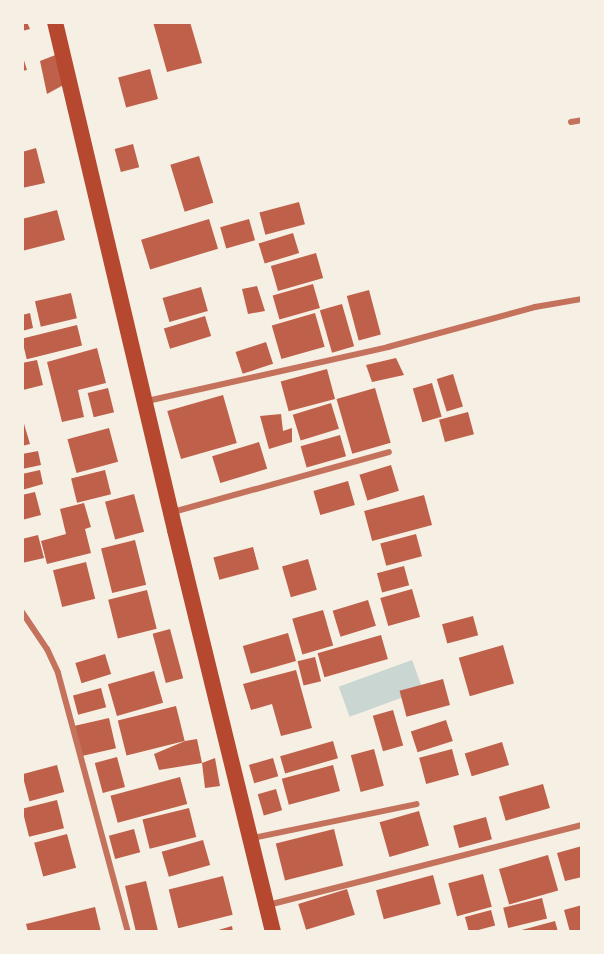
<!DOCTYPE html>
<style>
body{margin:0}
#map{position:relative;width:604px;height:954px;overflow:hidden;background:#f6efe4;font-family:Jost,sans-serif}
div>[style]{position:absolute}
.water>*{inset:0;background:#c9d6d2;transform-origin:0 0}
.building>*{inset:0;background:#bf614a;transform-origin:0 0}
.minor>*{height:6px;margin:-3px;padding:0 3px;transform-origin:3px;border-radius:3px;background:#c5725c}
.trunk>*{height:16px;margin:-8px;padding:0 8px;transform-origin:8px;border-radius:8px;background:#b5482f}
span{translate:-50% -50%;white-space:nowrap;text-align:center;line-height:1.15;-webkit-text-stroke:4.5px #f6efe4;paint-order:stroke}
.frame{position:absolute;inset:0;border:24px solid #f6efe4;pointer-events:none}
</style>
<div id="map">
<div class="water">
<div style="left:412px;top:660px;width:32px;height:78px;rotate:70deg"></div>
</div>
<div class="building">
<div style="clip-path:polygon(22px 22px,27px 22px,30px 29px,22px 31px)"></div>
<div style="clip-path:polygon(153px 22px,190px 22px,202px 63px,167px 72px)"></div>
<div style="clip-path:polygon(22px 54px,27px 70px,22px 71px)"></div>
<div style="clip-path:polygon(58px 54px,67px 83px,47px 94px,40px 61px)"></div>
<div style="left:150px;top:69px;width:31px;height:33px;rotate:75deg"></div>
<div style="left:133px;top:144px;width:24px;height:19px;rotate:75deg"></div>
<div style="clip-path:polygon(36px 148px,45px 183px,22px 188px,22px 152px)"></div>
<div style="left:199px;top:156px;width:49px;height:30px;rotate:73deg"></div>
<div style="left:299px;top:202px;width:23px;height:41px;rotate:75deg"></div>
<div style="clip-path:polygon(57px 210px,65px 240px,22px 251px,22px 219px)"></div>
<div style="left:209px;top:219px;width:31px;height:71px;rotate:73deg"></div>
<div style="left:249px;top:219px;width:22px;height:30px;rotate:74deg"></div>
<div style="left:293px;top:233px;width:21px;height:36px;rotate:73deg"></div>
<div style="left:316px;top:253px;width:26px;height:47px;rotate:74deg"></div>
<div style="left:313px;top:284px;width:25px;height:42px;rotate:74deg"></div>
<div style="clip-path:polygon(257px 286px,265px 311px,248px 314px,242px 289px)"></div>
<div style="left:201px;top:287px;width:25px;height:40px;rotate:74deg"></div>
<div style="left:369px;top:290px;width:46px;height:23px;rotate:75deg"></div>
<div style="left:71px;top:293px;width:26px;height:37px;rotate:77deg"></div>
<div style="left:342px;top:304px;width:44px;height:23px;rotate:74deg"></div>
<div style="clip-path:polygon(30px 313px,33px 328px,22px 331px,22px 315px)"></div>
<div style="left:315px;top:313px;width:35px;height:45px;rotate:74deg"></div>
<div style="left:205px;top:316px;width:21px;height:43px;rotate:73deg"></div>
<div style="left:77px;top:325px;width:21px;height:57px;rotate:76deg"></div>
<div style="left:266px;top:342px;width:23px;height:32px;rotate:72deg"></div>
<div style="clip-path:polygon(97px 348px,106px 383px,78px 390px,84px 417px,62px 422px,47px 362px)"></div>
<div style="clip-path:polygon(396px 358px,404px 375px,372px 382px,366px 365px)"></div>
<div style="clip-path:polygon(37px 360px,43px 385px,23px 390px,22px 363px)"></div>
<div style="left:327px;top:369px;width:31px;height:48px;rotate:75deg"></div>
<div style="left:453px;top:374px;width:34px;height:17px;rotate:73deg"></div>
<div style="left:432px;top:383px;width:35px;height:20px;rotate:74deg"></div>
<div style="left:108px;top:388px;width:25px;height:21px;rotate:76deg"></div>
<div style="left:375px;top:388px;width:57px;height:40px;rotate:74deg"></div>
<div style="left:223px;top:395px;width:50px;height:58px;rotate:74deg"></div>
<div style="left:331px;top:403px;width:27px;height:40px;rotate:73deg"></div>
<div style="left:468px;top:412px;width:23px;height:30px;rotate:75deg"></div>
<div style="clip-path:polygon(281px 414px,283px 431px,292px 428px,292px 442px,269px 449px,260px 416px)"></div>
<div style="clip-path:polygon(22px 417px,30px 444px,22px 446px)"></div>
<div style="left:109px;top:428px;width:35px;height:43px;rotate:75deg"></div>
<div style="left:340px;top:435px;width:22px;height:41px;rotate:74deg"></div>
<div style="left:259px;top:442px;width:28px;height:49px;rotate:73deg"></div>
<div style="clip-path:polygon(38px 451px,41px 465px,22px 469px,22px 454px)"></div>
<div style="left:391px;top:465px;width:27px;height:33px;rotate:73deg"></div>
<div style="clip-path:polygon(40px 470px,43px 484px,22px 490px,22px 474px)"></div>
<div style="left:105px;top:470px;width:25px;height:35px;rotate:76deg"></div>
<div style="left:348px;top:481px;width:25px;height:36px;rotate:74deg"></div>
<div style="clip-path:polygon(35px 492px,41px 515px,22px 520px,22px 495px)"></div>
<div style="left:134px;top:494px;width:39px;height:30px;rotate:75deg"></div>
<div style="left:424px;top:495px;width:31px;height:62px;rotate:75deg"></div>
<div style="clip-path:polygon(84px 503px,91px 527px,85px 529px,91px 553px,47px 564px,41px 541px,66px 534px,60px 509px)"></div>
<div style="left:416px;top:534px;width:23px;height:37px;rotate:75deg"></div>
<div style="clip-path:polygon(38px 535px,44px 558px,22px 563px,22px 539px)"></div>
<div style="left:135px;top:540px;width:46px;height:35px;rotate:76deg"></div>
<div style="left:253px;top:547px;width:23px;height:41px;rotate:75deg"></div>
<div style="left:308px;top:559px;width:32px;height:27px;rotate:74deg"></div>
<div style="left:86px;top:562px;width:38px;height:34px;rotate:76deg"></div>
<div style="left:404px;top:566px;width:20px;height:28px;rotate:75deg"></div>
<div style="left:412px;top:589px;width:29px;height:33px;rotate:74deg"></div>
<div style="left:147px;top:590px;width:40px;height:40px;rotate:76deg"></div>
<div style="left:368px;top:600px;width:27px;height:37px;rotate:73deg"></div>
<div style="left:323px;top:610px;width:37px;height:32px;rotate:74deg"></div>
<div style="left:473px;top:616px;width:20px;height:32px;rotate:75deg"></div>
<div style="left:170px;top:629px;width:51px;height:18px;rotate:75deg"></div>
<div style="left:288px;top:633px;width:29px;height:47px;rotate:74deg"></div>
<div style="left:381px;top:635px;width:25px;height:66px;rotate:74deg"></div>
<div style="left:503px;top:645px;width:40px;height:46px;rotate:74deg"></div>
<div style="left:105px;top:654px;width:21px;height:31px;rotate:73deg"></div>
<div style="left:315px;top:657px;width:25px;height:18px;rotate:76deg"></div>
<div style="clip-path:polygon(296px 670px,312px 728px,281px 736px,272px 704px,251px 710px,243px 684px)"></div>
<div style="left:154px;top:671px;width:33px;height:48px;rotate:74deg"></div>
<div style="left:443px;top:679px;width:27px;height:45px;rotate:75deg"></div>
<div style="left:101px;top:688px;width:20px;height:29px;rotate:75deg"></div>
<div style="left:176px;top:706px;width:36px;height:60px;rotate:76deg"></div>
<div style="left:393px;top:710px;width:37px;height:21px;rotate:74deg"></div>
<div style="left:109px;top:718px;width:31px;height:36px;rotate:77deg"></div>
<div style="left:446px;top:720px;width:22px;height:37px;rotate:72deg"></div>
<div style="clip-path:polygon(197px 739px,202px 763px,159px 770px,154px 754px,185px 741px)"></div>
<div style="left:333px;top:741px;width:18px;height:55px;rotate:74deg"></div>
<div style="left:502px;top:742px;width:24px;height:39px;rotate:73deg"></div>
<div style="left:374px;top:749px;width:38px;height:24px;rotate:75deg"></div>
<div style="left:452px;top:749px;width:27px;height:34px;rotate:75deg"></div>
<div style="left:117px;top:757px;width:31px;height:23px;rotate:75deg"></div>
<div style="clip-path:polygon(215px 758px,220px 786px,205px 788px,202px 763px)"></div>
<div style="left:273px;top:758px;width:19px;height:25px;rotate:74deg"></div>
<div style="left:57px;top:765px;width:28px;height:36px;rotate:75deg"></div>
<div style="left:333px;top:765px;width:27px;height:53px;rotate:75deg"></div>
<div style="left:180px;top:777px;width:28px;height:72px;rotate:75deg"></div>
<div style="left:543px;top:784px;width:25px;height:46px;rotate:74deg"></div>
<div style="left:276px;top:789px;width:22px;height:19px;rotate:74deg"></div>
<div style="left:57px;top:800px;width:29px;height:36px;rotate:76deg"></div>
<div style="left:189px;top:808px;width:30px;height:48px;rotate:76deg"></div>
<div style="left:419px;top:811px;width:36px;height:41px;rotate:74deg"></div>
<div style="left:486px;top:817px;width:23px;height:34px;rotate:75deg"></div>
<div style="left:134px;top:829px;width:24px;height:26px;rotate:75deg"></div>
<div style="left:334px;top:829px;width:38px;height:60px;rotate:76deg"></div>
<div style="left:67px;top:834px;width:35px;height:34px;rotate:75deg"></div>
<div style="left:203px;top:840px;width:26px;height:43px;rotate:74deg"></div>
<div style="clip-path:polygon(582px 846px,582px 877px,565px 881px,557px 853px)"></div>
<div style="left:548px;top:855px;width:37px;height:51px;rotate:74deg"></div>
<div style="left:483px;top:874px;width:34px;height:36px;rotate:75deg"></div>
<div style="left:433px;top:875px;width:30px;height:59px;rotate:75deg"></div>
<div style="left:223px;top:876px;width:40px;height:56px;rotate:76deg"></div>
<div style="clip-path:polygon(146px 881px,158px 931px,157px 932px,136px 932px,125px 886px)"></div>
<div style="left:347px;top:889px;width:27px;height:51px;rotate:73deg"></div>
<div style="left:542px;top:898px;width:21px;height:40px;rotate:76deg"></div>
<div style="clip-path:polygon(582px 905px,582px 932px,570px 932px,564px 910px)"></div>
<div style="clip-path:polygon(95px 907px,101px 932px,28px 932px,26px 924px)"></div>
<div style="left:491px;top:910px;width:16px;height:27px;rotate:75deg"></div>
<div style="clip-path:polygon(555px 921px,558px 932px,518px 932px,518px 931px)"></div>
<div style="clip-path:polygon(232px 926px,233px 932px,215px 932px,215px 931px)"></div>
</div>
<div class="minor">
<div style="left:571px;top:122px;width:11px;rotate:-10deg"></div>
<div style="left:147px;top:401px;width:247px;rotate:-12.6deg"></div>
<div style="left:388px;top:347px;width:152px;rotate:-15.2deg"></div>
<div style="left:535px;top:307px;width:48px;rotate:-9.7deg"></div>
<div style="left:173px;top:512px;width:224px;rotate:-15.5deg"></div>
<div style="left:22px;top:612px;width:45px;rotate:56deg"></div>
<div style="left:47px;top:649px;width:26px;rotate:65deg"></div>
<div style="left:58px;top:673px;width:268px;rotate:74.9deg"></div>
<div style="left:253px;top:838px;width:167px;rotate:-11.7deg"></div>
<div style="left:268px;top:905px;width:324px;rotate:-14.3deg"></div>
</div>
<div class="trunk">
<div style="left:55px;top:22px;width:522px;rotate:76.71deg"></div>
<div style="left:175px;top:530px;width:414px;rotate:76.3deg"></div>
</div>
<div class="frame"></div>
</div>
